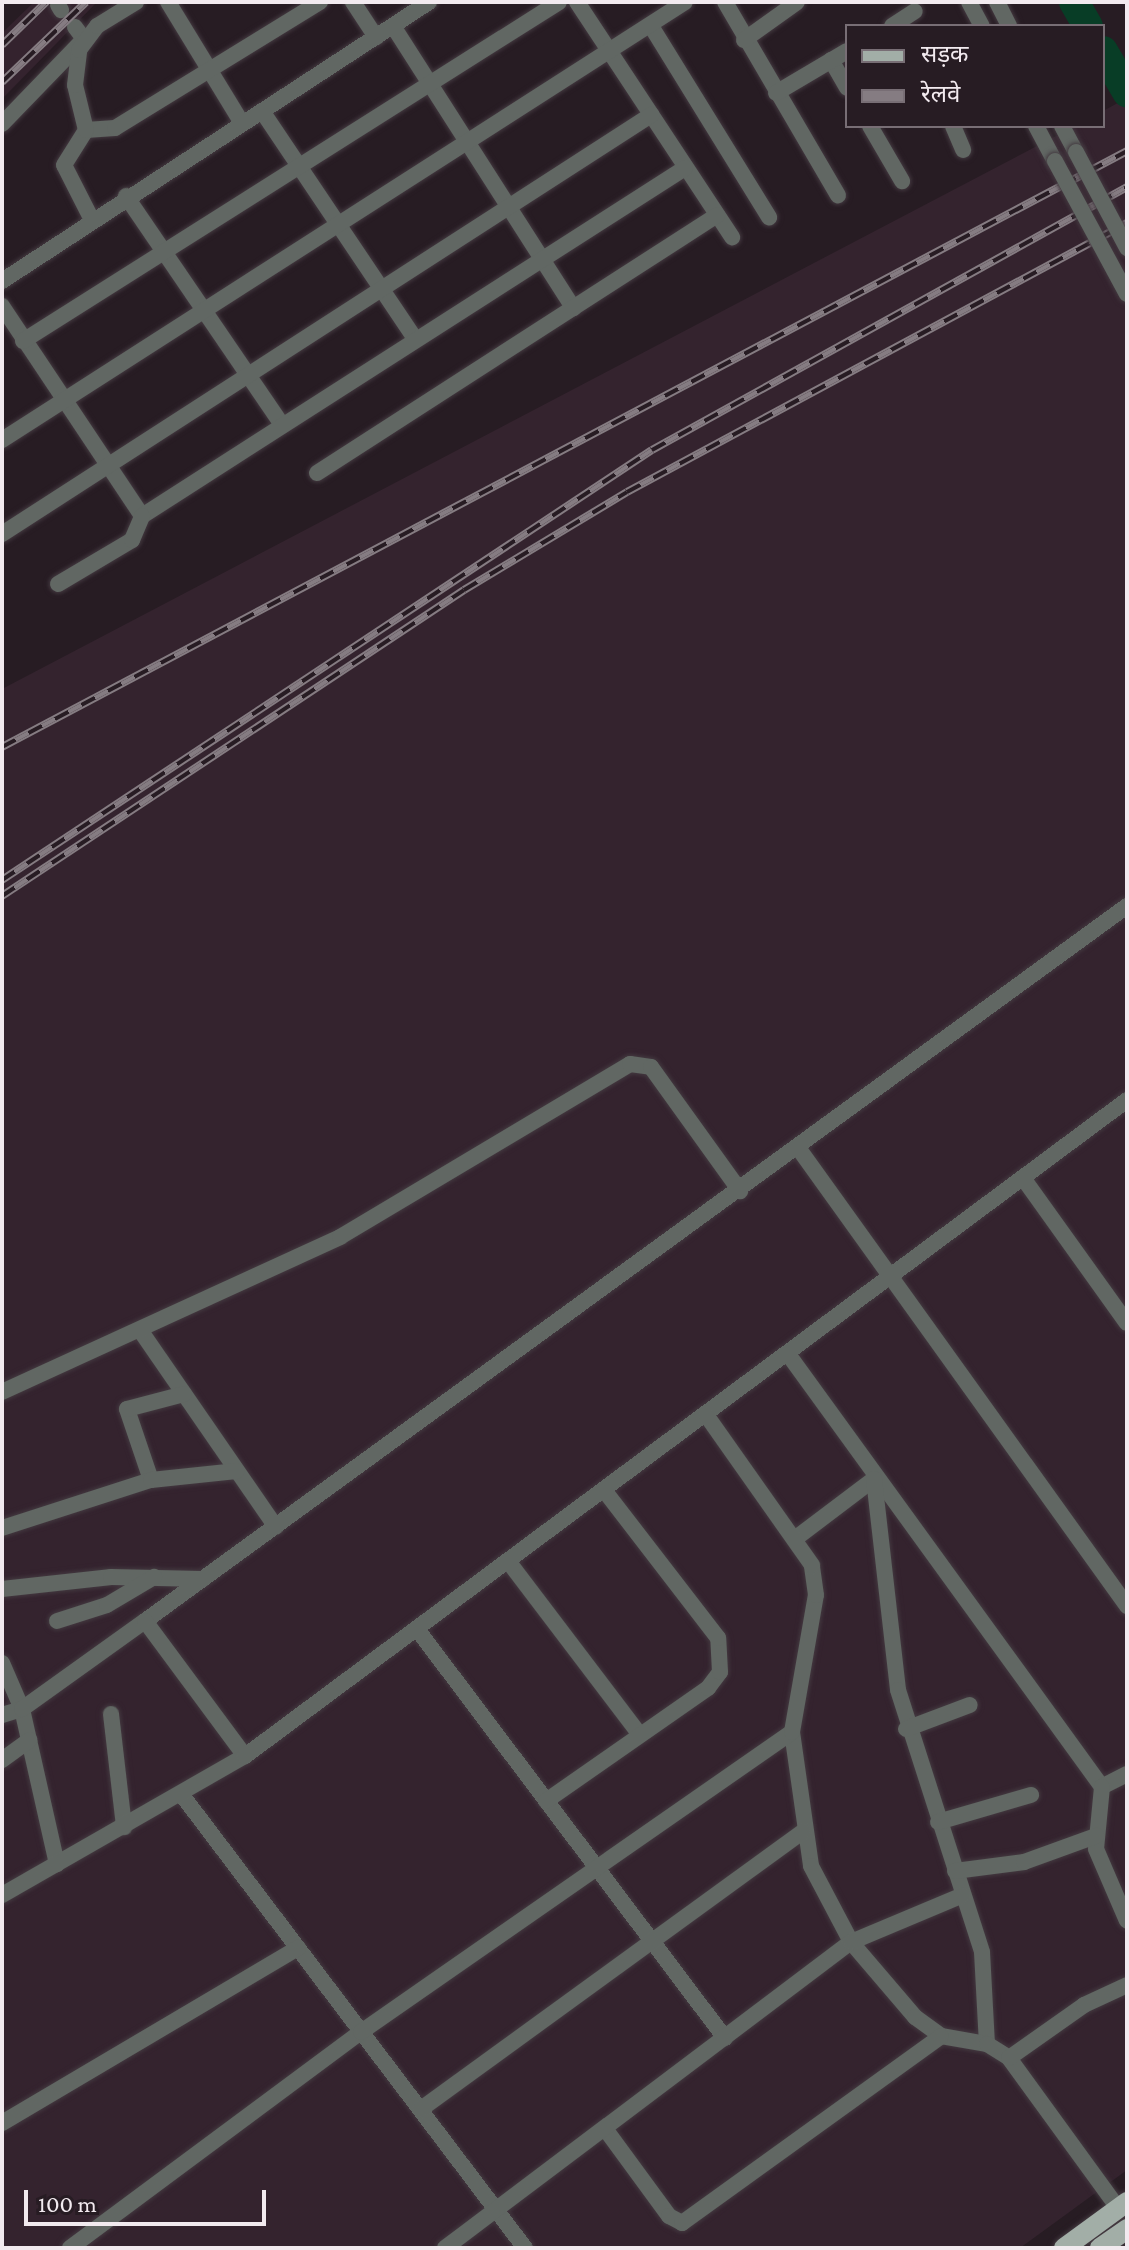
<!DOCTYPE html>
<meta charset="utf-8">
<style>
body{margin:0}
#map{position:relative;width:1129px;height:2250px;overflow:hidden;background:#271c23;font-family:"Crimson Pro","Noto Sans Devanagari",serif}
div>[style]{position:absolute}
.built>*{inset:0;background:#34232e}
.river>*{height:30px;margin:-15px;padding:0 15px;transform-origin:15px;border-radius:15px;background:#083d26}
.roads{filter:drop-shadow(0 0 2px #433940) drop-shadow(0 0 2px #433940)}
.minor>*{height:16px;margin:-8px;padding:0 8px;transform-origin:8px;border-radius:8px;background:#616763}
.major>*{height:20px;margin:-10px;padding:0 10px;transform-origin:10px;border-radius:10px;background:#a2aea7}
.rail>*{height:8px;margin-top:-4px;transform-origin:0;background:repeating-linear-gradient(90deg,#271c23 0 15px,#857c82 0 30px);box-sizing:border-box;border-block:2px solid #857c82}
.bridges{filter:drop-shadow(0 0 2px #433940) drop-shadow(0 0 2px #433940)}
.minor-bridge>*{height:16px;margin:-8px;padding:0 8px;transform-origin:8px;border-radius:8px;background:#616763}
span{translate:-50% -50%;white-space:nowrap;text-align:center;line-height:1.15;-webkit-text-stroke:7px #271c23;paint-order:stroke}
.frame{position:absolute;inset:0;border:4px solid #f2eaef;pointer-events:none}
.legend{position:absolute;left:845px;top:24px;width:260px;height:104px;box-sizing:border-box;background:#271c23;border:2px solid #786e75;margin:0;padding:10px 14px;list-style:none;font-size:24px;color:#f2eaef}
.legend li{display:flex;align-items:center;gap:16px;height:40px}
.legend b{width:40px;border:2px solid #786e75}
.scale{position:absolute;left:24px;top:2190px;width:242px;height:36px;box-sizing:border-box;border:4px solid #f2eaef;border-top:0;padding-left:10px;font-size:24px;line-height:28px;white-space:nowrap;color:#f2eaef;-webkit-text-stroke:6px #271c23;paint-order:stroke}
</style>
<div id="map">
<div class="built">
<div style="clip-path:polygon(34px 2px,97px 2px,2px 99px,2px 33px)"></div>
<div style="clip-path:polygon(1127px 98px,1127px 2170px,1020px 2248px,2px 2248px,2px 689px,1075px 126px,1103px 126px,1103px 111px)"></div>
</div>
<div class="river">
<div style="left:1074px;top:2px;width:28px;rotate:60deg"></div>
<div style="left:1103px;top:51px;width:48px;rotate:59.7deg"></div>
</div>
<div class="roads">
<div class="minor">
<div style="left:168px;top:2px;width:142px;rotate:58.6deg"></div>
<div style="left:353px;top:2px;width:42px;rotate:56.7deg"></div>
<div style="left:577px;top:2px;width:282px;rotate:56.6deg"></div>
<div style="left:725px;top:2px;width:224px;rotate:59.7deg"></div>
<div style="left:969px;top:2px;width:27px;rotate:62deg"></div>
<div style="left:997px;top:2px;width:27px;rotate:63deg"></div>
<div style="left:58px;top:5px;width:6px;rotate:59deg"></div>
<div style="left:393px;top:26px;width:335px;rotate:57.4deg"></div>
<div style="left:651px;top:26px;width:225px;rotate:58.3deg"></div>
<div style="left:892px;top:26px;width:27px;rotate:-33deg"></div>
<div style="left:744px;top:40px;width:65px;rotate:-35.6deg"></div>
<div style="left:831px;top:60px;width:32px;rotate:60deg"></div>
<div style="left:776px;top:93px;width:82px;rotate:-30.6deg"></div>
<div style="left:262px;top:111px;width:275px;rotate:56.1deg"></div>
<div style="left:2px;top:124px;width:118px;rotate:-46deg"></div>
<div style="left:84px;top:39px;width:15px;rotate:-127deg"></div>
<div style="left:870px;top:126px;width:64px;rotate:59.8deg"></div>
<div style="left:953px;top:126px;width:26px;rotate:67deg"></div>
<div style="left:1036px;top:126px;width:40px;rotate:62deg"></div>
<div style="left:1062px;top:126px;width:30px;rotate:62deg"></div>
<div style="left:86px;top:130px;width:29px;rotate:-4deg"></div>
<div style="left:115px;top:128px;width:241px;rotate:-31.6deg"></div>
<div style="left:126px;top:196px;width:277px;rotate:55.7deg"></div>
<div style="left:91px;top:218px;width:59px;rotate:-117deg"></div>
<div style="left:64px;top:165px;width:41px;rotate:-57.8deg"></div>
<div style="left:86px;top:130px;width:46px;rotate:-103.7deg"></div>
<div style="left:75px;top:85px;width:35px;rotate:-83deg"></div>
<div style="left:79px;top:50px;width:30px;rotate:-53deg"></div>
<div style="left:97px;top:26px;width:46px;rotate:-31.6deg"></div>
<div style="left:2px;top:281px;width:510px;rotate:-33.16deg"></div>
<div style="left:2px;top:306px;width:252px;rotate:56.3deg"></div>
<div style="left:142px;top:516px;width:645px;rotate:-32.66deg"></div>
<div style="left:23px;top:341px;width:634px;rotate:-32.31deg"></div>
<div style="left:2px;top:440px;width:811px;rotate:-32.67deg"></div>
<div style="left:317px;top:473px;width:476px;rotate:-32.8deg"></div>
<div style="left:2px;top:534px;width:773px;rotate:-32.85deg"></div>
<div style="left:58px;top:584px;width:86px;rotate:-30.7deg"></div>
<div style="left:132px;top:540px;width:26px;rotate:-67deg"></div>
<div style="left:799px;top:1149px;width:563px;rotate:54.33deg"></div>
<div style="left:1023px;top:1178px;width:178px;rotate:54.4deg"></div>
<div style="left:140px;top:1330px;width:239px;rotate:55.4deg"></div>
<div style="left:788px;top:1354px;width:535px;rotate:54.05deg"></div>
<div style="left:2px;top:1392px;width:372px;rotate:-24.6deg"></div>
<div style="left:340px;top:1237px;width:338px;rotate:-30.8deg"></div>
<div style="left:630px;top:1064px;width:21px;rotate:8deg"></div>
<div style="left:651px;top:1067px;width:153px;rotate:54.3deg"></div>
<div style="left:151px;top:1480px;width:75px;rotate:-108.7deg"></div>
<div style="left:127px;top:1409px;width:59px;rotate:-14.7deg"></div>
<div style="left:2px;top:1528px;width:157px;rotate:-17.9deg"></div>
<div style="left:151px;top:1480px;width:86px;rotate:-6deg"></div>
<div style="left:796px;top:1538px;width:98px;rotate:-37.1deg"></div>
<div style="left:874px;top:1479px;width:212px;rotate:83.5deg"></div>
<div style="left:898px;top:1690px;width:275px;rotate:72.2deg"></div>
<div style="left:982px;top:1952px;width:92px;rotate:86.9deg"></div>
<div style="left:508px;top:1561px;width:218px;rotate:52.8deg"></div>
<div style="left:2px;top:1589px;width:110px;rotate:-6.3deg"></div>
<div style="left:111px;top:1577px;width:92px;rotate:1.2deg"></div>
<div style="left:57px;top:1621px;width:52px;rotate:-17.7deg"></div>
<div style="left:107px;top:1605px;width:55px;rotate:-30.8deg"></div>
<div style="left:145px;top:1621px;width:1215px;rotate:-36.06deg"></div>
<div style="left:417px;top:1629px;width:512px;rotate:53.02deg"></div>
<div style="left:2px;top:1663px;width:50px;rotate:66.5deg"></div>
<div style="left:22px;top:1709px;width:159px;rotate:77.3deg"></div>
<div style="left:111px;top:1714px;width:114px;rotate:83.4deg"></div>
<div style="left:2px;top:1715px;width:21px;rotate:-17deg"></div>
<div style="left:22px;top:1709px;width:151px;rotate:-35.6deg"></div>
<div style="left:145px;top:1621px;width:168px;rotate:53.5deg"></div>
<div style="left:906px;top:1729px;width:68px;rotate:-20.6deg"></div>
<div style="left:792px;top:1732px;width:135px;rotate:81.9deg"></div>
<div style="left:811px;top:1866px;width:86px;rotate:62.2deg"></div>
<div style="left:851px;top:1942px;width:99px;rotate:49.5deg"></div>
<div style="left:915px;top:2017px;width:32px;rotate:36deg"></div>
<div style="left:941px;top:2036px;width:47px;rotate:9.9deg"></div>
<div style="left:987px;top:2044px;width:26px;rotate:32deg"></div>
<div style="left:1009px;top:2058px;width:185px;rotate:54deg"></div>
<div style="left:2px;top:1760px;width:34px;rotate:-36deg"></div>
<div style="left:1127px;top:1774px;width:28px;rotate:153deg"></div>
<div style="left:1102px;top:1787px;width:62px;rotate:95.5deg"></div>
<div style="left:1096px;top:1849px;width:78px;rotate:66.7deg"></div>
<div style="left:182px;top:1795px;width:568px;rotate:52.87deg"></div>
<div style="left:546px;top:1801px;width:198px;rotate:-34.9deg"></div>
<div style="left:708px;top:1688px;width:20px;rotate:-53deg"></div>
<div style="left:720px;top:1672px;width:34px;rotate:-93deg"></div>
<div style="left:718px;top:1638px;width:187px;rotate:-127.6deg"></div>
<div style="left:938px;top:1822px;width:97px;rotate:-16.2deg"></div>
<div style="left:955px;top:1871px;width:70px;rotate:-7.4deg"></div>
<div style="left:1024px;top:1862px;width:77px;rotate:-19.9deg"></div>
<div style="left:2px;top:1895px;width:280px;rotate:-29.8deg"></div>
<div style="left:245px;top:1756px;width:1099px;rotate:-36.64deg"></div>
<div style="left:1009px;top:2058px;width:92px;rotate:-35.2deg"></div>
<div style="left:1084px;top:2005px;width:47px;rotate:-24.9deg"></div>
<div style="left:421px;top:2109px;width:472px;rotate:-36deg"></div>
<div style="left:2px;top:2123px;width:344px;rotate:-30.6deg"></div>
<div style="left:606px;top:2130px;width:107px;rotate:53.8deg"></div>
<div style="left:669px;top:2216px;width:15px;rotate:28deg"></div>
<div style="left:682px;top:2223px;width:319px;rotate:-35.8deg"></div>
<div style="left:70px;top:2248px;width:362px;rotate:-36.6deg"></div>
<div style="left:361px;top:2032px;width:525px;rotate:-34.84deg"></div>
<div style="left:792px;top:1732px;width:139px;rotate:-80.1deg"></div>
<div style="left:816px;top:1595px;width:30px;rotate:-98deg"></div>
<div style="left:812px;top:1565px;width:184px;rotate:-125.2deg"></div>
<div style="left:445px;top:2248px;width:508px;rotate:-37.01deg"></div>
<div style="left:851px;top:1942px;width:121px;rotate:-22.8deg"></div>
</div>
<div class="major">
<div style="left:1064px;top:2248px;width:78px;rotate:-36.1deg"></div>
<div style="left:1100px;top:2248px;width:33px;rotate:-35deg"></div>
</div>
</div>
<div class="rail">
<div style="left:2px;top:45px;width:62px;rotate:-44.3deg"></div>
<div style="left:2px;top:82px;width:116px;rotate:-43.6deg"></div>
<div style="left:2px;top:747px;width:1273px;rotate:-27.91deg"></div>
<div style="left:2px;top:880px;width:779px;rotate:-33.49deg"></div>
<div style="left:652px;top:450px;width:543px;rotate:-28.97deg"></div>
<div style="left:2px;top:896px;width:554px;rotate:-33.52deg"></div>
<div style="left:464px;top:590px;width:190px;rotate:-31deg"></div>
<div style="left:627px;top:492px;width:568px;rotate:-28.28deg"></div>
</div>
<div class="bridges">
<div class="minor-bridge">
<div style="left:1076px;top:152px;width:109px;rotate:62deg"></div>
<div style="left:1055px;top:161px;width:151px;rotate:61.6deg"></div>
</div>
</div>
<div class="frame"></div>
<ul class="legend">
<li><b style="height:10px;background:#a2aea7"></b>सड़क</li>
<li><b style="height:10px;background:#857c82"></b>रेलवे</li>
</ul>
<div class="scale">100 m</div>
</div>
